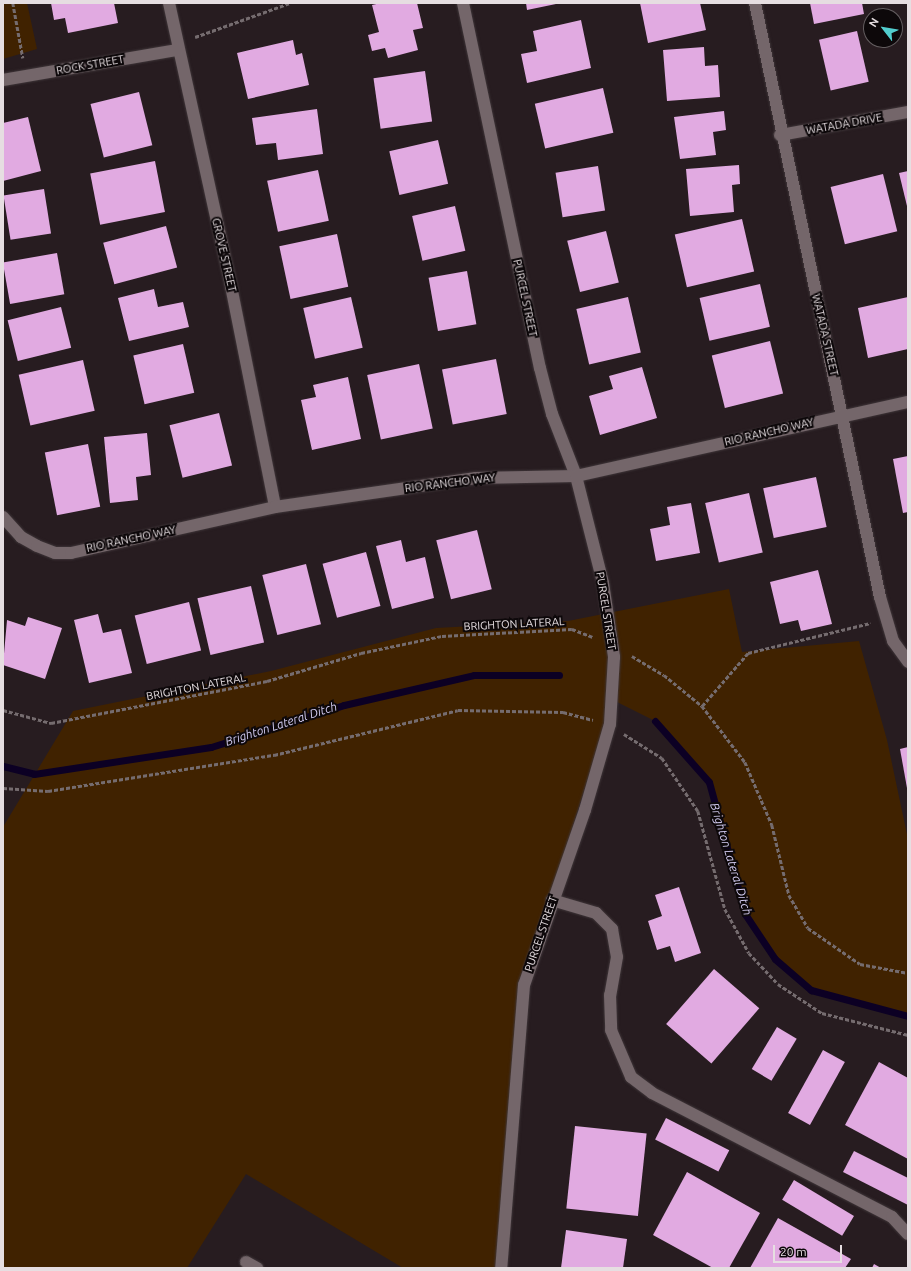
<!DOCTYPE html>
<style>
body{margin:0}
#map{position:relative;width:911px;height:1271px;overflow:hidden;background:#271c20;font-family:Ubuntu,sans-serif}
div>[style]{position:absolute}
.green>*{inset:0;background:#402200}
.stream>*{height:7px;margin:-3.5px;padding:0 3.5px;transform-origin:3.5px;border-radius:3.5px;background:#0c0024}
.building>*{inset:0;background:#e1aae1;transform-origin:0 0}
.path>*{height:2.5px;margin-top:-1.25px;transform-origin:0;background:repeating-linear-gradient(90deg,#756c6f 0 4px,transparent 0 6px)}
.roads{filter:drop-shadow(0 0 1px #3f3639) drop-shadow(0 0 1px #3f3639)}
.minor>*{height:12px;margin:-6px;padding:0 6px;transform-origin:6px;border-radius:6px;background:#74666a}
span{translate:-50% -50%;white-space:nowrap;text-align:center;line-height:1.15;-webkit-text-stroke:4px #0d080a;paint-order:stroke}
.street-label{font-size:11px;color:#e6dee1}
.water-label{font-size:12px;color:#d3ccf1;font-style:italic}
.frame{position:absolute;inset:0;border:4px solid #e6dee1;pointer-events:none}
.north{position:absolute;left:863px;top:8px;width:40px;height:40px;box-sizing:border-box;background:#0d080a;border:1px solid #645e60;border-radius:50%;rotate:301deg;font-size:11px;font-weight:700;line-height:16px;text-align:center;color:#e6dee1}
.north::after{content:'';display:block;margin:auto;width:14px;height:18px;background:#52cdce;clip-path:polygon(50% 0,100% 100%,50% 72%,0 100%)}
.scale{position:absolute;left:773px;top:1245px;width:69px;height:18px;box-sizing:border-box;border:2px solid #e6dee1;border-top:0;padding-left:5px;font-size:12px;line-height:14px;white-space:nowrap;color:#e6dee1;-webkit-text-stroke:3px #0d080a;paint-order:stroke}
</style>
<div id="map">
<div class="green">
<div style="clip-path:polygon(3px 3px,27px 3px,37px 49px,3px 59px)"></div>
<div style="clip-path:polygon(729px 589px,742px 652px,859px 641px,887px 740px,908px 839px,908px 1016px,811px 990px,775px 959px,745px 914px,709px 782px,655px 721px,613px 700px,529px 963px,501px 1268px,403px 1268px,246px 1174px,187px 1268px,3px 1268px,3px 827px,73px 711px,271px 671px,436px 628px,568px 621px)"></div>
</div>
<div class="stream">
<div style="left:655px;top:721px;width:81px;rotate:48.5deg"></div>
<div style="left:709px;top:782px;width:137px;rotate:74.7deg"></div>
<div style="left:745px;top:914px;width:54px;rotate:56.3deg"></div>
<div style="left:775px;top:959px;width:48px;rotate:40.7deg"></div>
<div style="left:811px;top:990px;width:100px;rotate:15deg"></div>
<div style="left:3px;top:766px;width:32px;rotate:14deg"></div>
<div style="left:34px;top:774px;width:179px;rotate:-8.7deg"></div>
<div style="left:211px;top:747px;width:139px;rotate:-17.5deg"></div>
<div style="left:344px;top:705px;width:133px;rotate:-13deg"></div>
<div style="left:474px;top:675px;width:85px"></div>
</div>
<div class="building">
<div style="clip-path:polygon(51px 3px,114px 3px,118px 23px,68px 33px,65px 18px,54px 20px)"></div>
<div style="clip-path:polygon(381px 3px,417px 3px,423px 28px,413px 30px,418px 50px,388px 58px,385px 48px,372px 51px,368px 35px,379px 32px,372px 5px)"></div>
<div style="clip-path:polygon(526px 3px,556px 3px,556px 4px,527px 10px)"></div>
<div style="clip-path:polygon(640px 3px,700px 3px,706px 30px,648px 43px)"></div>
<div style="clip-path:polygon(810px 3px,862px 3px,864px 14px,814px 24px)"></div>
<div style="clip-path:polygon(581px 20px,591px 68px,527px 83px,521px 54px,537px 51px,533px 31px)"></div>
<div style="left:857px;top:31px;width:52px;height:39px;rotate:77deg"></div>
<div style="clip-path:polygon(293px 40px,296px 55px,302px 53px,309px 85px,248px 99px,237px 53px)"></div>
<div style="clip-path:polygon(704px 47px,705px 66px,718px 65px,720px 97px,667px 101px,663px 50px)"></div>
<div style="left:425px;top:71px;width:51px;height:52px;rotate:82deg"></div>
<div style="left:603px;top:88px;width:46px;height:70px;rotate:77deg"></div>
<div style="left:139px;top:92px;width:55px;height:50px;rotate:76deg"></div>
<div style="clip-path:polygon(317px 109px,323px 154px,278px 160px,276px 143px,256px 145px,252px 118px)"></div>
<div style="clip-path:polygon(724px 111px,726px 130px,713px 132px,716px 155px,680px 159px,674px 117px)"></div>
<div style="clip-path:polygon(28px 117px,41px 171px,3px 181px,3px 123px)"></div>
<div style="left:438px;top:140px;width:45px;height:50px;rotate:77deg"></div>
<div style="left:155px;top:161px;width:52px;height:66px;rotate:79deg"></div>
<div style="clip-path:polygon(739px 165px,740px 184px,732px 185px,734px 212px,690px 216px,686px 169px)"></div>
<div style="left:598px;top:166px;width:45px;height:43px;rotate:81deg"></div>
<div style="left:318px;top:170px;width:52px;height:52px;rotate:78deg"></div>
<div style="clip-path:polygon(908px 171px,908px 206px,907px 206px,899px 173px)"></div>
<div style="left:883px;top:174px;width:59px;height:54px;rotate:76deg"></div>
<div style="left:44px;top:189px;width:45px;height:41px;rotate:81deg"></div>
<div style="left:455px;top:206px;width:46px;height:44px;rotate:77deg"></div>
<div style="left:742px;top:219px;width:54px;height:69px;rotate:77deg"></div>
<div style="left:166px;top:226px;width:43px;height:65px;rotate:75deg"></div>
<div style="left:606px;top:231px;width:53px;height:40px;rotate:76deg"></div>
<div style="left:337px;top:234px;width:54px;height:59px;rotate:78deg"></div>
<div style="left:57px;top:253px;width:42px;height:55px;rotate:80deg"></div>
<div style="left:467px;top:271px;width:54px;height:39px;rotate:80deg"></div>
<div style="left:760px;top:284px;width:44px;height:62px;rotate:77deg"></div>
<div style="clip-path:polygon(154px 289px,158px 307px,183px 302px,189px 327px,129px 341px,118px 298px)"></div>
<div style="left:351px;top:297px;width:52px;height:49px;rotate:77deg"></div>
<div style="left:628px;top:297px;width:57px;height:53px;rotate:77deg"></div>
<div style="clip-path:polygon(908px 297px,908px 349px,868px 358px,858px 308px)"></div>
<div style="left:61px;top:307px;width:42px;height:55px;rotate:76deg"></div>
<div style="left:770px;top:341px;width:54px;height:60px;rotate:76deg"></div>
<div style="left:183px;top:344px;width:50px;height:51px;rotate:77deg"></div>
<div style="left:496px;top:359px;width:56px;height:55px;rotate:79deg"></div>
<div style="left:83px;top:360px;width:52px;height:66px;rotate:77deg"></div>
<div style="left:419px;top:364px;width:66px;height:53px;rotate:78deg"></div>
<div style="clip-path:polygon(642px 367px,657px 418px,600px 435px,589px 396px,613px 389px,609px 376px)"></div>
<div style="clip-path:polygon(348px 377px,361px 439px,312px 450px,301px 400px,316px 397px,313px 385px)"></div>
<div style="left:219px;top:413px;width:54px;height:51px;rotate:76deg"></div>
<div style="clip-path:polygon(147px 433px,151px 475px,136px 477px,138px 500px,110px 503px,104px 437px)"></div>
<div style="left:88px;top:444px;width:64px;height:44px;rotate:79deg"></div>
<div style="clip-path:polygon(908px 456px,908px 512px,903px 513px,893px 459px)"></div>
<div style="left:816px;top:477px;width:51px;height:54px;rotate:78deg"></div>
<div style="left:749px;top:493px;width:61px;height:45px;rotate:77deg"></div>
<div style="clip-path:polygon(691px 503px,700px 553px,656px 561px,650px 529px,670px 525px,667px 507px)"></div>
<div style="left:477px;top:530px;width:61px;height:42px;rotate:76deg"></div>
<div style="clip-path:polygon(401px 540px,406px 562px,425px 557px,434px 598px,392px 609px,376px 546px)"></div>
<div style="left:366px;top:552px;width:56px;height:45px;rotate:75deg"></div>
<div style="left:306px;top:564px;width:62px;height:45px;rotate:76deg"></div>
<div style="clip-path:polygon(818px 570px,832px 624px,801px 631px,798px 620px,780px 624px,770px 582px)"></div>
<div style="left:251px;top:586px;width:58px;height:55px;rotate:77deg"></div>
<div style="left:189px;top:602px;width:50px;height:56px;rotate:76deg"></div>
<div style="clip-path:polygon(98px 614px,103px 633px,121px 629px,132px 673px,89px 683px,74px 620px)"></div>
<div style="clip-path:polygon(28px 617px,62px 628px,45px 679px,3px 665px,7px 620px,25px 626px)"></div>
<div style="clip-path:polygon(908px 747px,908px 788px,907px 788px,900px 749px)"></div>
<div style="clip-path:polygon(679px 887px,701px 953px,675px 962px,670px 946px,657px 950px,648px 921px,662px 916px,655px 895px)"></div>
<div style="left:714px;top:969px;width:60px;height:73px;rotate:41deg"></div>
<div style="left:777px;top:1027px;width:23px;height:49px;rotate:31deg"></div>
<div style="left:823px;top:1050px;width:25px;height:72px;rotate:29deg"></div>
<div style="clip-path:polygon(879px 1062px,908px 1078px,908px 1159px,845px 1125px)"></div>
<div style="left:666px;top:1118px;width:71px;height:24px;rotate:27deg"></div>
<div style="left:575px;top:1126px;width:72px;height:83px;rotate:6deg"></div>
<div style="clip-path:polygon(854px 1151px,908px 1178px,908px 1205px,843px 1172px)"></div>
<div style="clip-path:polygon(687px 1172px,760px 1213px,729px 1268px,713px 1268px,653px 1235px)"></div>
<div style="left:794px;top:1180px;width:70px;height:23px;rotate:31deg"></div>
<div style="clip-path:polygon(778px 1218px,851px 1259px,845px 1268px,750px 1268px)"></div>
<div style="clip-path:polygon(566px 1230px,627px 1239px,623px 1268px,561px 1268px)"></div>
<div style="clip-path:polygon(874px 1264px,881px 1268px,872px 1268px)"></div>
</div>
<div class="path">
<div style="left:13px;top:3px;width:56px;rotate:79.7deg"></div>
<div style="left:195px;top:37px;width:101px;rotate:-19.7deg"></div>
<div style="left:632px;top:656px;width:37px;rotate:31deg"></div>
<div style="left:664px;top:675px;width:49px;rotate:39.2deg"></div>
<div style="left:702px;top:706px;width:71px;rotate:52.5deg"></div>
<div style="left:745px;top:762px;width:69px;rotate:66.8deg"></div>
<div style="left:772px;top:825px;width:72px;rotate:76.3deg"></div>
<div style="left:789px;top:895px;width:38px;rotate:60deg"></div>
<div style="left:808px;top:928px;width:63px;rotate:34.7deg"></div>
<div style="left:860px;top:964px;width:49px;rotate:10.6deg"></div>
<div style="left:702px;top:706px;width:70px;rotate:-49deg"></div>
<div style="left:748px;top:653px;width:126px;rotate:-13.8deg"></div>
<div style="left:3px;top:710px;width:50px;rotate:15.2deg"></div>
<div style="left:51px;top:723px;width:220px;rotate:-11deg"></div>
<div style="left:267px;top:681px;width:98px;rotate:-16.6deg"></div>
<div style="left:361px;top:653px;width:83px;rotate:-11.9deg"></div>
<div style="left:442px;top:636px;width:130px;rotate:-3.1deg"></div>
<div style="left:572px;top:629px;width:22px;rotate:21deg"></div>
<div style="left:624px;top:734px;width:45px;rotate:32.3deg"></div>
<div style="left:662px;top:758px;width:64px;rotate:55.8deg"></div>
<div style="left:698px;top:811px;width:102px;rotate:74.6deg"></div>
<div style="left:725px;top:909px;width:50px;rotate:61.4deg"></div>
<div style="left:749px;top:953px;width:42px;rotate:46.9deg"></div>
<div style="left:778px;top:984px;width:53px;rotate:33.4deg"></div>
<div style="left:822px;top:1013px;width:89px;rotate:14.3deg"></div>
<div style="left:3px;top:788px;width:45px;rotate:3.8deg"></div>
<div style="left:48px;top:791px;width:229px;rotate:-9.1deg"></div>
<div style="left:274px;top:755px;width:189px;rotate:-13.7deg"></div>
<div style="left:458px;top:710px;width:105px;rotate:1.1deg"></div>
<div style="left:563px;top:712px;width:31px;rotate:15deg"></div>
</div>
<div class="roads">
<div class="minor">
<div style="left:169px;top:3px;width:290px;rotate:77.6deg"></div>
<div style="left:231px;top:286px;width:225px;rotate:78.7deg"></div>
<div style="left:463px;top:3px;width:373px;rotate:78.1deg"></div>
<div style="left:540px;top:368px;width:48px;rotate:75.4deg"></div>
<div style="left:552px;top:414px;width:66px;rotate:68.8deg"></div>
<div style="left:576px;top:476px;width:110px;rotate:75.8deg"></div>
<div style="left:603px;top:583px;width:75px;rotate:81.5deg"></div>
<div style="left:614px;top:657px;width:67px;rotate:93.4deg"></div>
<div style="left:610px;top:724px;width:90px;rotate:106.2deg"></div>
<div style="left:585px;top:810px;width:185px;rotate:109.2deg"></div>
<div style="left:524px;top:985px;width:284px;rotate:94.6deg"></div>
<div style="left:755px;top:3px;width:607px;rotate:78.12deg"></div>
<div style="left:880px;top:597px;width:46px;rotate:73.5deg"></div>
<div style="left:893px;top:641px;width:26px;rotate:54deg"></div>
<div style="left:3px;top:80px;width:177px;rotate:-9.8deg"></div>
<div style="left:780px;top:135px;width:130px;rotate:-10.2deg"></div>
<div style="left:3px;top:517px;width:27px;rotate:48deg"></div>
<div style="left:21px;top:537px;width:18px;rotate:29deg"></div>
<div style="left:37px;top:546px;width:19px;rotate:21deg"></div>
<div style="left:55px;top:553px;width:16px"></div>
<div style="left:71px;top:553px;width:209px;rotate:-12.7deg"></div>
<div style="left:275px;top:507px;width:203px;rotate:-8.2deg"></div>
<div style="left:476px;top:478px;width:100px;rotate:-1.1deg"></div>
<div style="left:576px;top:476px;width:340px;rotate:-12.6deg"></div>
<div style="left:552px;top:900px;width:46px;rotate:16.5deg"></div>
<div style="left:596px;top:913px;width:23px;rotate:45deg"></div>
<div style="left:612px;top:929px;width:28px;rotate:80deg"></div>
<div style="left:617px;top:957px;width:39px;rotate:100deg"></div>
<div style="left:610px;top:995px;width:35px;rotate:88deg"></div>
<div style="left:611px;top:1030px;width:51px;rotate:66.9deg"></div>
<div style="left:631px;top:1077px;width:26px;rotate:37deg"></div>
<div style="left:652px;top:1093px;width:270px;rotate:27.3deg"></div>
<div style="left:892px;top:1217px;width:23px;rotate:47deg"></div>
<div style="left:246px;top:1262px;width:13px;rotate:29deg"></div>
</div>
</div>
<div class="street-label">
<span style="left:90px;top:65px;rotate:-10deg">ROCK STREET</span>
<span style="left:844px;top:124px;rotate:-10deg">WATADA DRIVE</span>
<span style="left:224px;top:255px;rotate:77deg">GROVE STREET</span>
<span style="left:525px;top:298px;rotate:78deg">PURCEL STREET</span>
<span style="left:825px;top:335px;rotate:77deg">WATADA STREET</span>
<span style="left:769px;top:432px;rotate:-13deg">RIO RANCHO WAY</span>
<span style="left:450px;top:483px;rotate:-7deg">RIO RANCHO WAY</span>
<span style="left:131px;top:539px;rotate:-12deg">RIO RANCHO WAY</span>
<span style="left:606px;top:611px;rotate:81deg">PURCEL STREET</span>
<span style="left:514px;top:624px;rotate:-3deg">BRIGHTON LATERAL</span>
<span style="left:196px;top:687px;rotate:-11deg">BRIGHTON LATERAL</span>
<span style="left:541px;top:934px;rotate:-71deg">PURCEL STREET</span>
</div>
<div class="water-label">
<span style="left:281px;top:724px;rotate:-18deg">Brighton Lateral Ditch</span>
<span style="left:731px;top:859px;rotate:73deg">Brighton Lateral Ditch</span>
</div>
<div class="frame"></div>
<div class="north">N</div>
<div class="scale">20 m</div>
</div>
